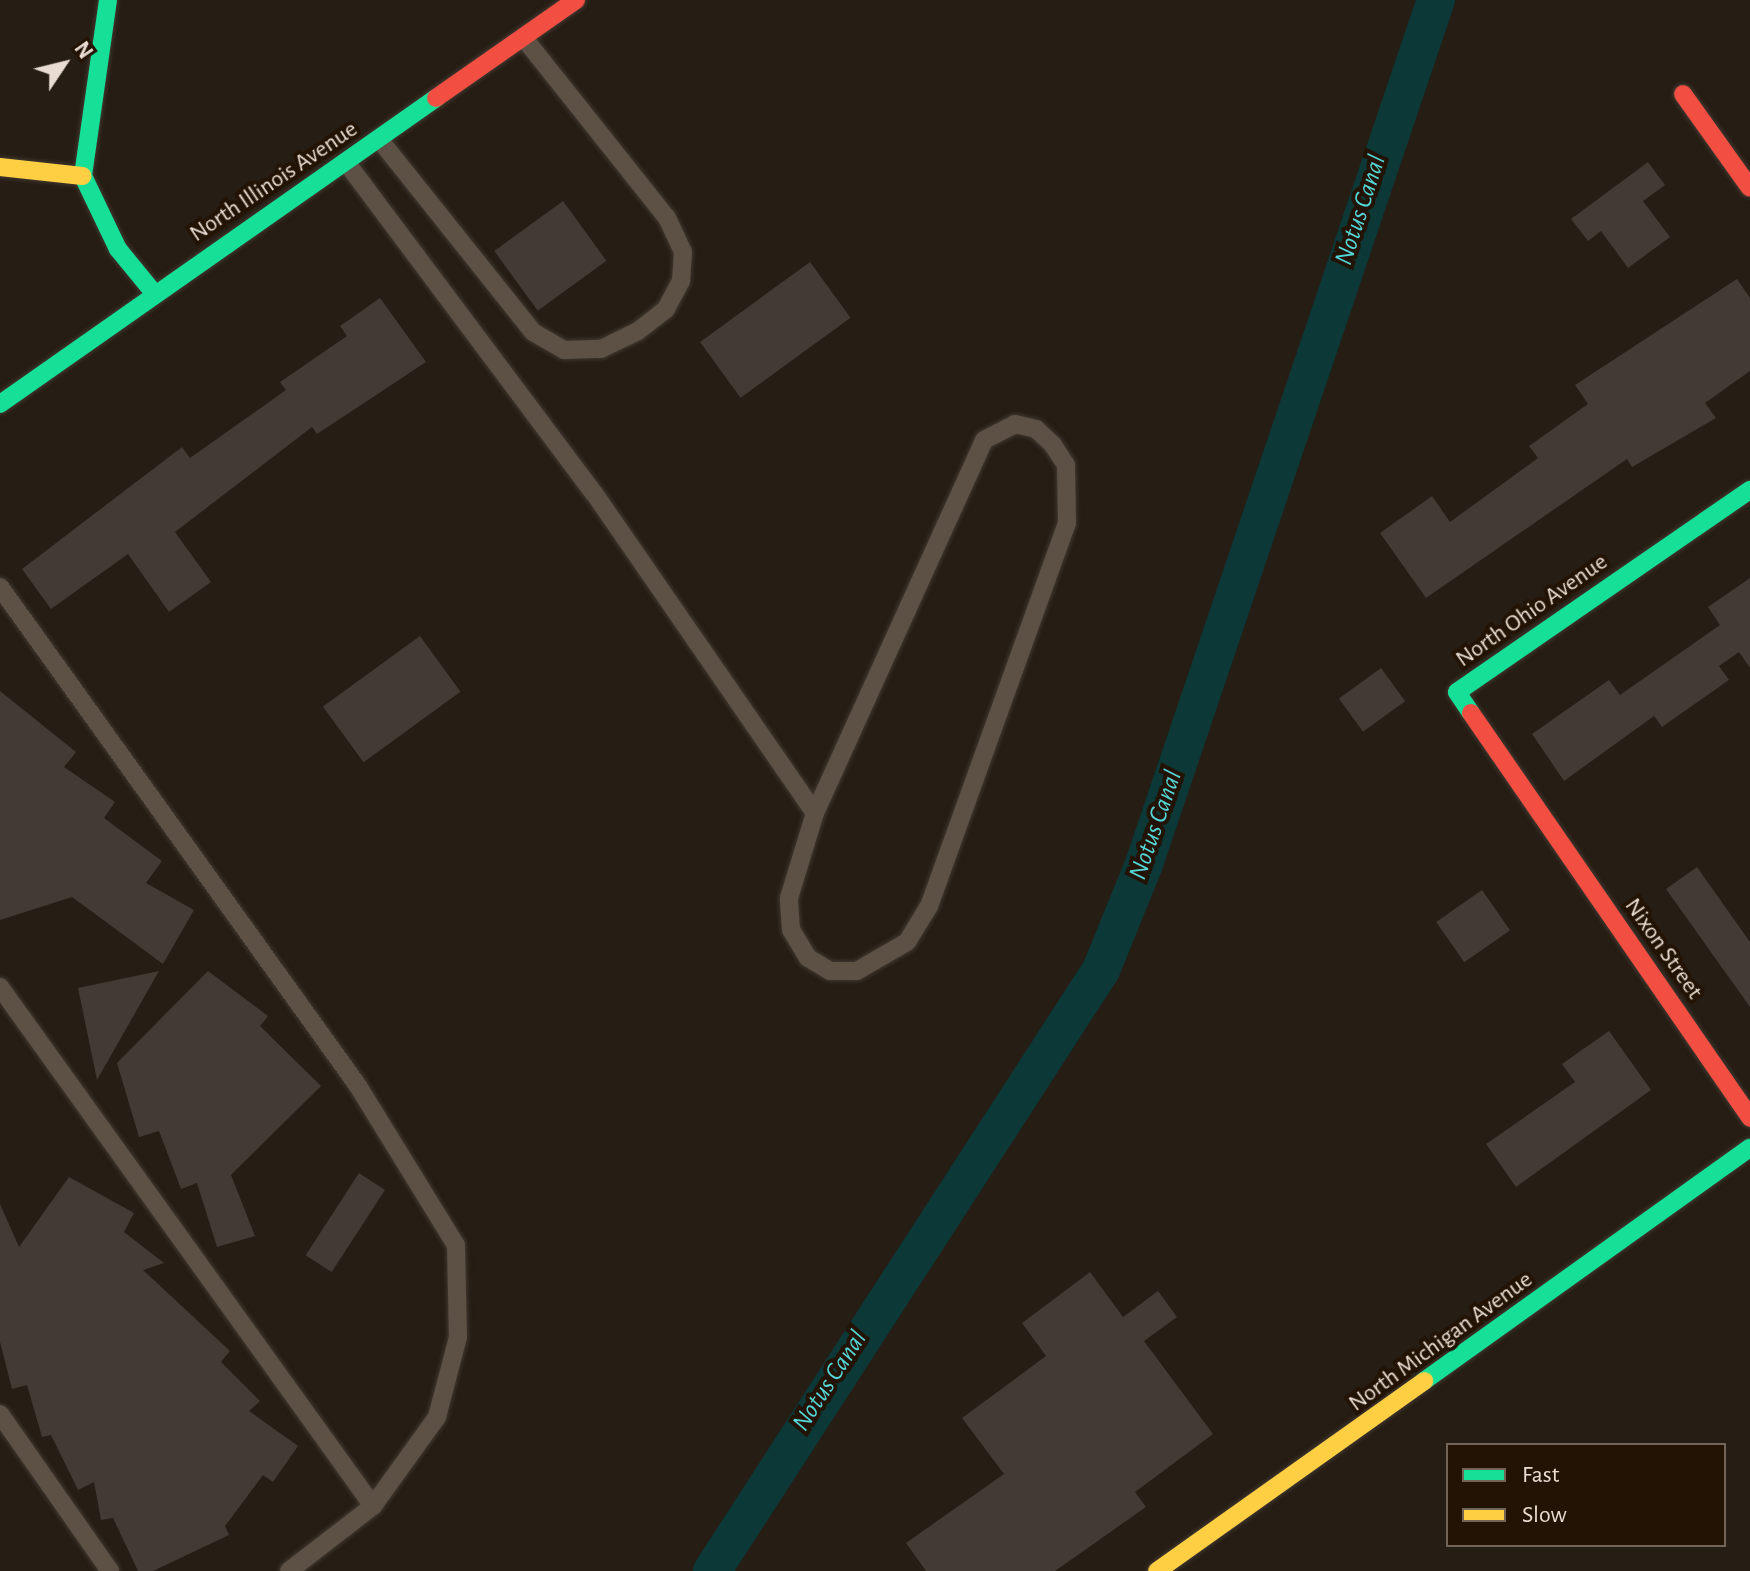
<!DOCTYPE html>
<style>
body{margin:0}
#map{position:relative;width:1750px;height:1571px;overflow:hidden;background:#261d14;font-family:"Alegreya Sans",sans-serif}
div>[style]{position:absolute}
.canal>*{height:38px;margin:-19px;padding:0 19px;transform-origin:19px;border-radius:19px;background:#0c3838}
.building>*{inset:0;background:#433a34;transform-origin:0 0}
.roads{filter:drop-shadow(0 0 2px #403830) drop-shadow(0 0 2px #403830)}
.lane>*{height:18px;margin:-9px;padding:0 9px;transform-origin:9px;border-radius:9px;background:#5d5146}
.fast>*{height:18px;margin:-9px;padding:0 9px;transform-origin:9px;border-radius:9px;background:#16e098}
.slow>*{height:18px;margin:-9px;padding:0 9px;transform-origin:9px;border-radius:9px;background:#ffcf43}
.jam>*{height:18px;margin:-9px;padding:0 9px;transform-origin:9px;border-radius:9px;background:#f24e42}
span{translate:-50% -50%;white-space:nowrap;text-align:center;line-height:1.15;-webkit-text-stroke:8px #231304;paint-order:stroke}
.street-label{font-size:24px;color:#e9ddd3}
.water-label{font-size:26px;color:#54d6d8;font-style:italic}
.legend{position:absolute;left:1446px;top:1443px;width:280px;height:104px;box-sizing:border-box;background:#231304;border:2px solid #726457;margin:0;padding:10px 14px;list-style:none;font-size:24px;color:#e9ddd3}
.legend li{display:flex;align-items:center;gap:16px;height:40px}
.legend b{width:40px;border:2px solid #726457}
.north{position:absolute;left:24px;top:24px;width:80px;height:80px;-webkit-text-stroke:6px #231304;paint-order:stroke;rotate:55deg;font-size:22px;font-weight:700;line-height:32px;text-align:center;color:#e9ddd3}
.north::after{content:'';display:block;margin:auto;width:28px;height:36px;background:#e9ddd3;clip-path:polygon(50% 0,100% 100%,50% 72%,0 100%)}
</style>
<div id="map">
<div class="canal">
<div style="left:712px;top:1571px;width:716px;rotate:-57.09deg"></div>
<div style="left:1101px;top:970px;width:114px;rotate:-67.9deg"></div>
<div style="left:1144px;top:864px;width:912px;rotate:-71.33deg"></div>
</div>
<div class="building">
<div style="clip-path:polygon(1648px 162px,1665px 185px,1643px 201px,1670px 237px,1628px 268px,1601px 231px,1588px 241px,1571px 219px)"></div>
<div style="left:563px;top:201px;width:74px;height:85px;rotate:54deg"></div>
<div style="left:810px;top:262px;width:69px;height:136px;rotate:54deg"></div>
<div style="clip-path:polygon(1737px 279px,1750px 298px,1750px 371px,1705px 403px,1716px 418px,1632px 467px,1627px 459px,1426px 598px,1380px 533px,1432px 496px,1450px 522px,1538px 458px,1529px 446px,1588px 404px,1575px 385px)"></div>
<div style="clip-path:polygon(380px 298px,426px 362px,317px 434px,312px 427px,175px 532px,211px 582px,169px 612px,128px 554px,51px 609px,22px 569px,182px 447px,190px 458px,286px 390px,280px 382px,347px 336px,340px 326px)"></div>
<div style="clip-path:polygon(1750px 578px,1750px 668px,1739px 652px,1719px 666px,1729px 680px,1662px 727px,1654px 716px,1564px 781px,1532px 734px,1609px 680px,1620px 695px,1720px 625px,1708px 607px)"></div>
<div style="left:420px;top:636px;width:69px;height:120px;rotate:54deg"></div>
<div style="left:1381px;top:668px;width:41px;height:52px;rotate:54deg"></div>
<div style="clip-path:polygon(0 691px,76px 752px,64px 767px,115px 802px,104px 818px,162px 861px,146px 883px,194px 910px,163px 964px,72px 897px,0 920px)"></div>
<div style="clip-path:polygon(1697px 867px,1750px 942px,1750px 1007px,1666px 889px)"></div>
<div style="left:1482px;top:890px;width:49px;height:56px;rotate:55deg"></div>
<div style="clip-path:polygon(159px 971px,97px 1080px,78px 988px)"></div>
<div style="clip-path:polygon(208px 971px,268px 1016px,260px 1026px,321px 1086px,231px 1175px,255px 1236px,217px 1247px,197px 1183px,181px 1189px,159px 1131px,139px 1137px,117px 1063px)"></div>
<div style="clip-path:polygon(1609px 1031px,1651px 1090px,1516px 1187px,1486px 1144px,1575px 1082px,1562px 1064px)"></div>
<div style="left:359px;top:1173px;width:31px;height:98px;rotate:33deg"></div>
<div style="clip-path:polygon(69px 1177px,134px 1213px,124px 1232px,164px 1263px,143px 1270px,230px 1351px,221px 1362px,260px 1401px,249px 1411px,298px 1446px,273px 1482px,263px 1475px,225px 1526px,229px 1535px,153px 1571px,138px 1571px,113px 1518px,101px 1520px,94px 1482px,78px 1490px,51px 1435px,42px 1437px,27px 1385px,12px 1389px,0 1342px,0 1204px,19px 1247px)"></div>
<div style="clip-path:polygon(1090px 1272px,1123px 1317px,1158px 1291px,1177px 1317px,1144px 1341px,1213px 1434px,1135px 1492px,1146px 1507px,1055px 1571px,926px 1571px,906px 1543px,1004px 1474px,962px 1418px,1046px 1356px,1022px 1323px)"></div>
</div>
<div class="roads">
<div class="lane">
<div style="left:379px;top:139px;width:247px;rotate:51.4deg"></div>
<div style="left:533px;top:332px;width:36px;rotate:30deg"></div>
<div style="left:564px;top:350px;width:37px;rotate:-2deg"></div>
<div style="left:601px;top:349px;width:41px;rotate:-25.9deg"></div>
<div style="left:638px;top:331px;width:36px;rotate:-38deg"></div>
<div style="left:666px;top:309px;width:32px;rotate:-62deg"></div>
<div style="left:681px;top:281px;width:29px;rotate:-86deg"></div>
<div style="left:683px;top:252px;width:38px;rotate:-115deg"></div>
<div style="left:667px;top:218px;width:231px;rotate:-128.5deg"></div>
<div style="left:346px;top:162px;width:414px;rotate:53.2deg"></div>
<div style="left:594px;top:493px;width:389px;rotate:55.4deg"></div>
<div style="left:815px;top:813px;width:409px;rotate:-65.6deg"></div>
<div style="left:984px;top:440px;width:35px;rotate:-27deg"></div>
<div style="left:1015px;top:424px;width:22px;rotate:13deg"></div>
<div style="left:1036px;top:429px;width:23px;rotate:43deg"></div>
<div style="left:1053px;top:445px;width:24px;rotate:57deg"></div>
<div style="left:1066px;top:465px;width:58px;rotate:89deg"></div>
<div style="left:1067px;top:523px;width:407px;rotate:109.8deg"></div>
<div style="left:929px;top:906px;width:42px;rotate:121.4deg"></div>
<div style="left:907px;top:942px;width:58px;rotate:149.9deg"></div>
<div style="left:857px;top:971px;width:27px;rotate:180deg"></div>
<div style="left:830px;top:971px;width:26px;rotate:-149deg"></div>
<div style="left:808px;top:958px;width:33px;rotate:-121deg"></div>
<div style="left:791px;top:930px;width:32px;rotate:-94deg"></div>
<div style="left:789px;top:898px;width:89px;rotate:-73deg"></div>
<div style="left:0;top:587px;width:614px;rotate:54.34deg"></div>
<div style="left:358px;top:1086px;width:187px;rotate:58.4deg"></div>
<div style="left:456px;top:1245px;width:92px;rotate:88.8deg"></div>
<div style="left:458px;top:1337px;width:83px;rotate:104.7deg"></div>
<div style="left:437px;top:1417px;width:110px;rotate:125.7deg"></div>
<div style="left:373px;top:1506px;width:106px;rotate:142.3deg"></div>
<div style="left:0;top:987px;width:639px;rotate:54.3deg"></div>
<div style="left:0;top:1414px;width:192px;rotate:55deg"></div>
</div>
<div class="fast">
<div style="left:108px;top:0;width:178px;rotate:98.1deg"></div>
<div style="left:83px;top:176px;width:81px;rotate:64.4deg"></div>
<div style="left:118px;top:249px;width:57px;rotate:50.7deg"></div>
<div style="left:0;top:404px;width:533px;rotate:-35.06deg"></div>
<div style="left:1471px;top:713px;width:25px;rotate:-124deg"></div>
<div style="left:1457px;top:692px;width:356px;rotate:-34.6deg"></div>
<div style="left:1424px;top:1381px;width:401px;rotate:-35.6deg"></div>
</div>
<div class="slow">
<div style="left:0;top:167px;width:83px;rotate:6.2deg"></div>
<div style="left:1157px;top:1571px;width:328px;rotate:-35.4deg"></div>
</div>
<div class="jam">
<div style="left:1683px;top:94px;width:115px;rotate:54.5deg"></div>
<div style="left:436px;top:98px;width:171px;rotate:-35deg"></div>
<div style="left:1471px;top:713px;width:492px;rotate:55.4deg"></div>
</div>
</div>
<div class="street-label">
<span style="left:274px;top:182px;rotate:-34deg">North Illinois Avenue</span>
<span style="left:1532px;top:611px;rotate:-35deg">North Ohio Avenue</span>
<span style="left:1663px;top:949px;rotate:55deg">Nixon Street</span>
<span style="left:1441px;top:1342px;rotate:-36deg">North Michigan Avenue</span>
</div>
<div class="water-label">
<span style="left:1361px;top:210px;rotate:-72deg">Notus Canal</span>
<span style="left:1156px;top:825px;rotate:-71deg">Notus Canal</span>
<span style="left:830px;top:1381px;rotate:-57deg">Notus Canal</span>
</div>
<ul class="legend">
<li><b style="height:10px;background:#16e098"></b>Fast</li>
<li><b style="height:10px;background:#ffcf43"></b>Slow</li>
</ul>
<div class="north">N</div>
</div>
